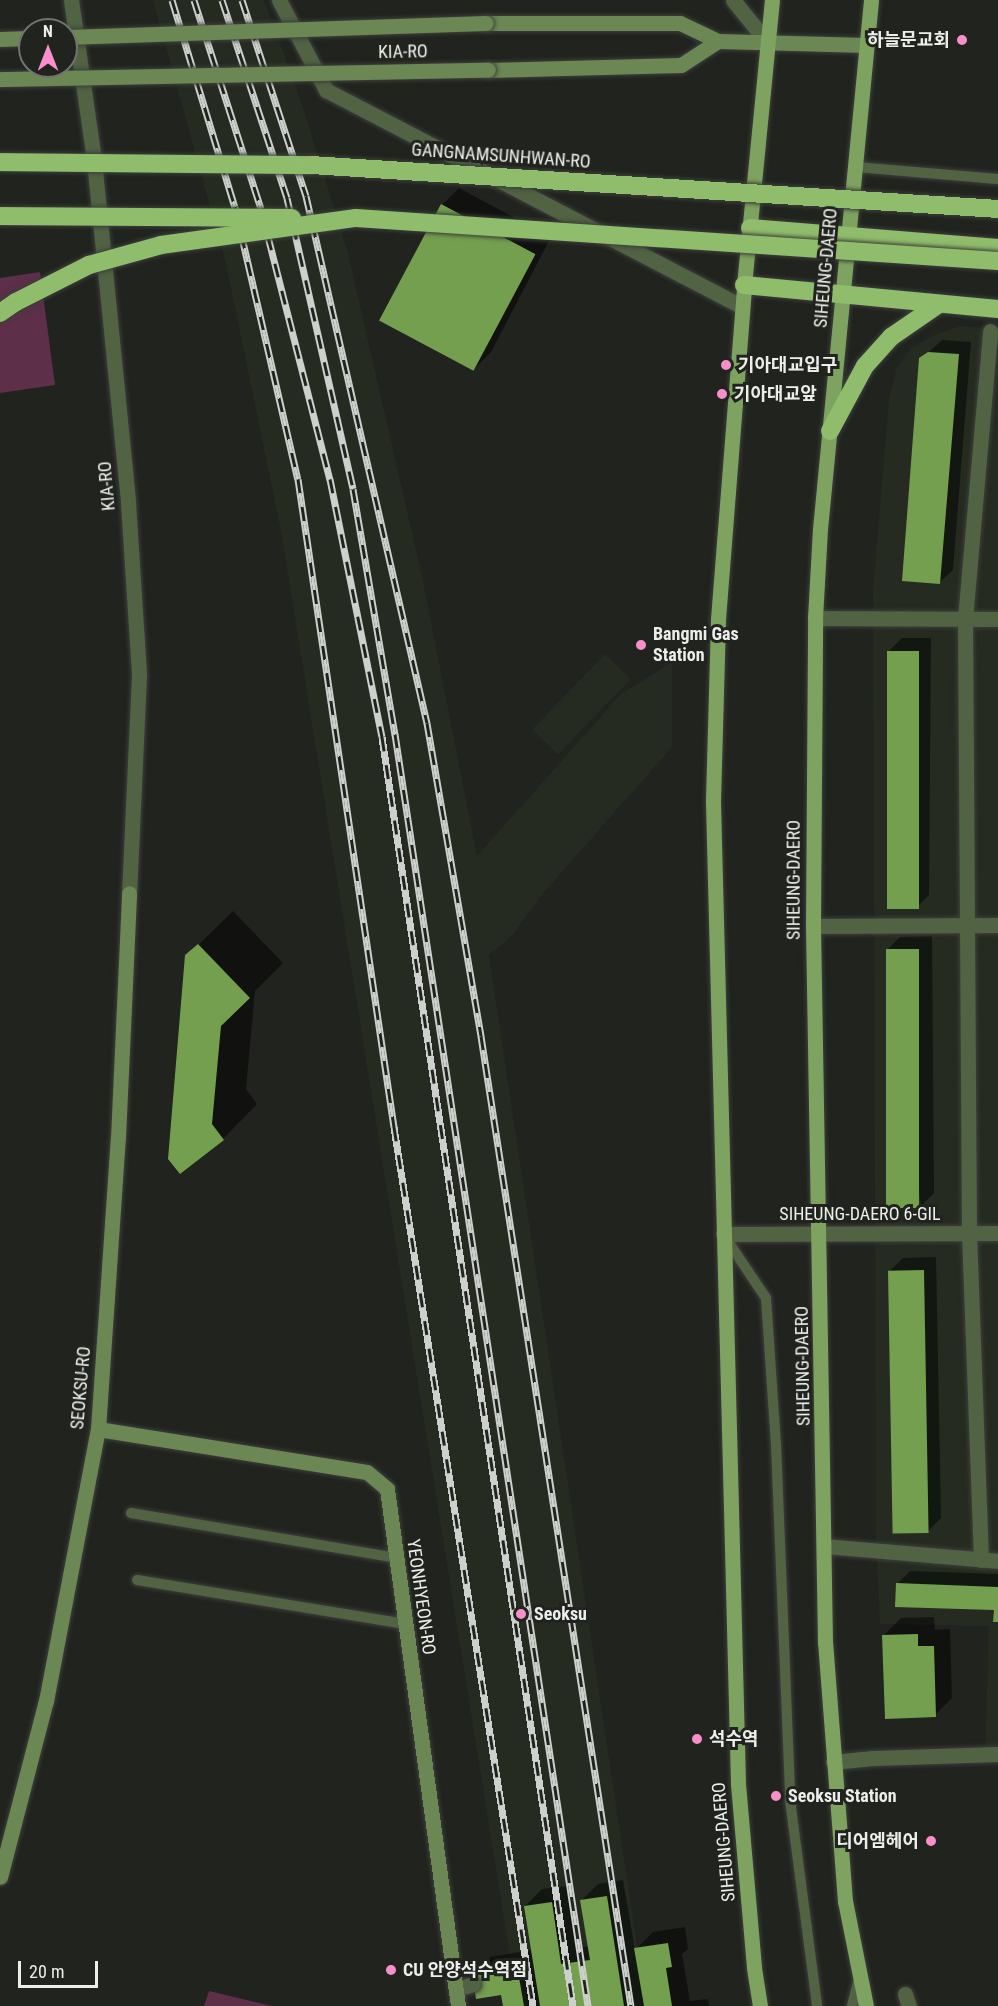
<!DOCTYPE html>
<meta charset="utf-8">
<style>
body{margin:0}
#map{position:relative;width:998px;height:2006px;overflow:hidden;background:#20231e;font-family:"Roboto Condensed","Noto Sans KR",sans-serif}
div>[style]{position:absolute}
.built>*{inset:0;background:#252b20;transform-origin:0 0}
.green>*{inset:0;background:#5d2f49}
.shadow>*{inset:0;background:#0007}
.building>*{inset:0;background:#749f4e;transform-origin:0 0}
.roads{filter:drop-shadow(0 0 2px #3c3f3b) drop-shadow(0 0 2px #3c3f3b)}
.lane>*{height:10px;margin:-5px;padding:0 5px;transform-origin:5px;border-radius:5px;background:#516343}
.street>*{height:15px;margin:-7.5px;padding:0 7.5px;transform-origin:7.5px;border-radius:7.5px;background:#516343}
.secondary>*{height:15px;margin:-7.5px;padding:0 7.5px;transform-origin:7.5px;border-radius:7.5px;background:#6a8754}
.primary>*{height:15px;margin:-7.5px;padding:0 7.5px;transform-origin:7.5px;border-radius:7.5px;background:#7ea360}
.highway>*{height:18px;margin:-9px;padding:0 9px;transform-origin:9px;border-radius:9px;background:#90bd6b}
.rail>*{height:7px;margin-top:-3.5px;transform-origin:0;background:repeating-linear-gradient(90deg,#20231e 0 14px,#cdd0cc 0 28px);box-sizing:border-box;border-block:2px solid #cdd0cc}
.bridges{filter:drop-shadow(0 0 2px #3c3f3b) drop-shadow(0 0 2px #3c3f3b)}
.secondary-bridge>*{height:15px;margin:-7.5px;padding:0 7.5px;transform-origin:7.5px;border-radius:7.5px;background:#6a8754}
.highway-bridge>*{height:18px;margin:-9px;padding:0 9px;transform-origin:9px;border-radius:9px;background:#90bd6b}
.dots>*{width:16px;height:16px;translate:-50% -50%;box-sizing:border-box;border:3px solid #20231e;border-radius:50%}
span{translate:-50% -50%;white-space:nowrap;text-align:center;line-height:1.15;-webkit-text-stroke:6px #20231e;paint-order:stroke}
.poi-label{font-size:18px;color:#ebeeea;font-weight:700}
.right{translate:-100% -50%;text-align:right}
.left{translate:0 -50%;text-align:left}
.street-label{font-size:18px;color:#ebeeea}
.north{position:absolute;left:18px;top:18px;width:60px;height:60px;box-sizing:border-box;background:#20231e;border:2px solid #717470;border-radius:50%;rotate:0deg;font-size:16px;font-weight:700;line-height:24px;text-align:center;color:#ebeeea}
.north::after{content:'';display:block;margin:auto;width:21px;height:27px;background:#f98fca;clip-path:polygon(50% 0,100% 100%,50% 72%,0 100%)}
.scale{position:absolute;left:18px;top:1961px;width:80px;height:27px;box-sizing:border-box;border:3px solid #ebeeea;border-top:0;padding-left:8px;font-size:18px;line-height:21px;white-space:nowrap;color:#ebeeea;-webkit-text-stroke:4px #20231e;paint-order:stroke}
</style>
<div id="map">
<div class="built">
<div style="clip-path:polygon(153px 0,264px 0,302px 104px,348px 253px,422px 576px,477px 856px,621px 694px,672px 662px,672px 747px,539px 898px,512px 936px,489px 955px,646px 2006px,518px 2006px,281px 531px,226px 264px)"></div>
<div style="clip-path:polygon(960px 326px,998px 329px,998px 1754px,985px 1753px,989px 1626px,880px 1624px,876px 1539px,873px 587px,889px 398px,897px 367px,911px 348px,932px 336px)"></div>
<div style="left:605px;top:654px;width:36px;height:105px;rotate:44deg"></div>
</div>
<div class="green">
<div style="clip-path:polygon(40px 272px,55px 385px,0 393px,0 278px)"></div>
<div style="clip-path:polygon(209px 1991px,272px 2006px,204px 2006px)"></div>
</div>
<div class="shadow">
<div style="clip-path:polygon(459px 188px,551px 237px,491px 352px,474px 369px,442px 205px)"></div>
<div style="clip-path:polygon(942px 340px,971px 342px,953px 570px,940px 582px,921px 359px)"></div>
<div style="clip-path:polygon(902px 638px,931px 638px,929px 895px,916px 908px,889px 651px)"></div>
<div style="clip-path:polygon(233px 911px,283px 963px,255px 991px,246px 1089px,257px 1104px,223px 1139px,180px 1172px,187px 956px)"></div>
<div style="clip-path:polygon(932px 936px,934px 1193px,921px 1206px,887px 950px,900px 937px)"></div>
<div style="clip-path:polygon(936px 1257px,941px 1518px,928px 1531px,890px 1271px,903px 1258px)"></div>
<div style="clip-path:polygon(910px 1571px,998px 1574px,998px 1621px,995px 1609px,897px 1584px)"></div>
<div style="clip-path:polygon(934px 1617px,935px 1630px,950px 1629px,952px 1698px,935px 1715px,884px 1635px,901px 1618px)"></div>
<div style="clip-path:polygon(623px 1880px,635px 1950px,653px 1932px,685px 1927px,688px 1949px,682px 1954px,690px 2001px,708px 1999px,709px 2006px,505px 2006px,503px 1993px,473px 1974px,490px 1957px,533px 1950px,525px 1906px,542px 1889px,569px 1886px,578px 1948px,590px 1946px,582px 1900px,598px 1884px)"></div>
</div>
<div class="building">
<div style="left:441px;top:204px;width:107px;height:132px;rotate:28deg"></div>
<div style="clip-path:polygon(928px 352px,959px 354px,940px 584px,902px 581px,919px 358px)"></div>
<div style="left:887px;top:651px;width:32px;height:258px"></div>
<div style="clip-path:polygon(198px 944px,250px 998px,221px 1026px,212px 1124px,224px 1140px,180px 1174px,168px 1159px,185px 955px)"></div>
<div style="left:886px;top:949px;width:33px;height:259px"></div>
<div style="left:924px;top:1270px;width:263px;height:36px;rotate:89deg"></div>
<div style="clip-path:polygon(896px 1583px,998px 1587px,998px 1622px,993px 1622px,994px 1610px,895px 1607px)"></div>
<div style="clip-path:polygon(918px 1634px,918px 1646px,934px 1646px,936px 1717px,885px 1719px,882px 1635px)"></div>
<div style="clip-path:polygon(607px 1896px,624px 2006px,540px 2006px,524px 1906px,552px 1902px,561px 1964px,590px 1960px,580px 1900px)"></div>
<div style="clip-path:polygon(668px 1943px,672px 1967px,666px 1968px,672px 2006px,644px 2006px,634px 1948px)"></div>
<div style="clip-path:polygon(517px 1966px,524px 2006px,503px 2006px,501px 1995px,476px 1999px,472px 1973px)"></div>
</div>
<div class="roads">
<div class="lane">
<div style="left:855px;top:167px;width:144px;rotate:4.8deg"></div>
<div style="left:725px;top:1237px;width:73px;rotate:56.1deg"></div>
<div style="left:766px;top:1298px;width:146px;rotate:86.1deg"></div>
<div style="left:776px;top:1444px;width:356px;rotate:87.7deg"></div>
<div style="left:790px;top:1800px;width:208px;rotate:82.5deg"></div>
<div style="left:131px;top:1513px;width:269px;rotate:9.6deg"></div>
<div style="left:137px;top:1580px;width:272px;rotate:9.3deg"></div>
<div style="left:852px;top:2006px;width:30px;rotate:-76deg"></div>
</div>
<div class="street">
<div style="left:71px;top:0;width:162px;rotate:81.8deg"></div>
<div style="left:94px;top:160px;width:345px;rotate:84.3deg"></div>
<div style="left:128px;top:503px;width:172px;rotate:86.3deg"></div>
<div style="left:139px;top:675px;width:218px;rotate:92.6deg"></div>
<div style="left:279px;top:0;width:102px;rotate:62.4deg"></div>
<div style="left:326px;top:90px;width:469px;rotate:27.5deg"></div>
<div style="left:733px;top:0;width:54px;rotate:51deg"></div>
<div style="left:815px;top:618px;width:183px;rotate:0.3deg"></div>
<div style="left:813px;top:926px;width:185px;rotate:-0.3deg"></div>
<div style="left:723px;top:1234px;width:275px;rotate:-0.2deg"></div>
<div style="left:824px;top:1546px;width:175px;rotate:4.9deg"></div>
<div style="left:981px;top:1560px;width:327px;rotate:-92.1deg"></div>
<div style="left:969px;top:1233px;width:614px;rotate:-90.37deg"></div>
<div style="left:965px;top:619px;width:289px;rotate:-85deg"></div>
<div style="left:833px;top:1762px;width:40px;rotate:-5.7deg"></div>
<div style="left:873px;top:1758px;width:125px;rotate:-1.8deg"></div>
<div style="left:456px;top:1989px;width:18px;rotate:-16deg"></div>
<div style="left:905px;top:1994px;width:13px;rotate:72deg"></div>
</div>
<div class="secondary">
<div style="left:486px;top:23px;width:194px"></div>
<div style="left:680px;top:23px;width:42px;rotate:25.3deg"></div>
<div style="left:718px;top:41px;width:149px;rotate:1.5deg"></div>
<div style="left:0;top:39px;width:30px;rotate:-2deg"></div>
<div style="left:488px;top:70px;width:193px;rotate:-1.5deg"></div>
<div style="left:681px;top:65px;width:44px;rotate:-33deg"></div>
<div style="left:98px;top:1429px;width:272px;rotate:9.1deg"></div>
<div style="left:367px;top:1472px;width:26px;rotate:40deg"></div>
<div style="left:387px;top:1489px;width:522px;rotate:82.18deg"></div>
<div style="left:0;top:1877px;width:182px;rotate:-75.4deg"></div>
<div style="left:46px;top:1701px;width:277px;rotate:-79.2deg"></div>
<div style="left:98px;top:1429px;width:292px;rotate:-86.1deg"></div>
<div style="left:118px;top:1138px;width:245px;rotate:-87.4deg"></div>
</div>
<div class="primary">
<div style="left:760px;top:2006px;width:39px;rotate:-99deg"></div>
<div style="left:754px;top:1967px;width:185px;rotate:-95deg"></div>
<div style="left:738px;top:1783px;width:983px;rotate:-91.46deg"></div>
<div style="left:713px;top:800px;width:181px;rotate:-88.4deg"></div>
<div style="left:718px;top:619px;width:335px;rotate:-85.5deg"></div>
<div style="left:744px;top:285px;width:286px;rotate:-84.4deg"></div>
<div style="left:866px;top:2006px;width:107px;rotate:-101.3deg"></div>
<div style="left:845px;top:1901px;width:260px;rotate:-94.4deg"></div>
<div style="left:825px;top:1642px;width:716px;rotate:-90.96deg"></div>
<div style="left:813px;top:926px;width:308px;rotate:-89.6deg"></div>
<div style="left:815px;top:618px;width:89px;rotate:-86.8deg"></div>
<div style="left:820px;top:529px;width:531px;rotate:-84.49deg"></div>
</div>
<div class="highway">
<div style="left:750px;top:228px;width:249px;rotate:4.6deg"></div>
<div style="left:744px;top:285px;width:255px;rotate:5.4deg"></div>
<div style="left:830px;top:431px;width:74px;rotate:-61.7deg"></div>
<div style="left:865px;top:366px;width:39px;rotate:-48deg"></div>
<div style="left:891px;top:337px;width:58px;rotate:-34.5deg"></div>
</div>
</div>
<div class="rail">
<div style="left:172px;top:0;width:216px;rotate:73.1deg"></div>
<div style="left:235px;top:207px;width:279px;rotate:77deg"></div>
<div style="left:298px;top:479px;width:655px;rotate:81.57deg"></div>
<div style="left:394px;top:1127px;width:890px;rotate:81.01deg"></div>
<div style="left:194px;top:0;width:219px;rotate:72.2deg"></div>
<div style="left:261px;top:209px;width:279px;rotate:75.7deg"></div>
<div style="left:330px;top:479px;width:263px;rotate:78.6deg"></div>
<div style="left:382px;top:737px;width:1283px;rotate:81.44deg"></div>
<div style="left:222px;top:0;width:208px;rotate:71.8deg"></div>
<div style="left:287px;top:198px;width:298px;rotate:77.2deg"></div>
<div style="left:353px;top:489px;width:249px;rotate:80.3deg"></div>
<div style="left:395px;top:734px;width:1287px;rotate:81.37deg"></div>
<div style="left:242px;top:0;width:206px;rotate:71.9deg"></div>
<div style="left:306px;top:196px;width:541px;rotate:77.07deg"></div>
<div style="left:427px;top:723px;width:318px;rotate:80.2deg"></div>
<div style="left:481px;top:1036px;width:982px;rotate:81.21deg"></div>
</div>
<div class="bridges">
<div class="secondary-bridge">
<div style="left:66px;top:37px;width:420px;rotate:-1.9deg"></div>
<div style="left:0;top:79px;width:488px;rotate:-1.1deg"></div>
</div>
<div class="highway-bridge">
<div style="left:0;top:162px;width:311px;rotate:0.6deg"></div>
<div style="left:311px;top:165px;width:688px;rotate:3.66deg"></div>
<div style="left:0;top:216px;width:292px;rotate:0.4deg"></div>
<div style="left:0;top:313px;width:19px;rotate:-35deg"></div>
<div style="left:16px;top:302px;width:82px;rotate:-26.9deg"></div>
<div style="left:89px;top:265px;width:75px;rotate:-15.5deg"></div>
<div style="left:161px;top:245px;width:197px;rotate:-7.9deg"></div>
<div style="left:356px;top:218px;width:643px;rotate:3.83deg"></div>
</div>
</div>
<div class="dots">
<div style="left:962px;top:40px;background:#f98fca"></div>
<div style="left:726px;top:365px;background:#f98fca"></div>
<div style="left:722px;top:394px;background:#f98fca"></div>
<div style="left:641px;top:645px;background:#f98fca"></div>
<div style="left:521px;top:1614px;background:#f98fca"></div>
<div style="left:697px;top:1739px;background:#f98fca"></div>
<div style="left:776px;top:1796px;background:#f98fca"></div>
<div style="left:931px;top:1841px;background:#f98fca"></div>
<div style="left:391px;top:1970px;background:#f98fca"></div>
</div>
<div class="poi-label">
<span class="right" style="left:950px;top:40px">하늘문교회</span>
<span class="left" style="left:738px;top:365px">기아대교입구</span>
<span class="left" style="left:734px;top:394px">기아대교앞</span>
<span class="left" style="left:653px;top:645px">Bangmi Gas<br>Station</span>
<span class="left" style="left:534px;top:1614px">Seoksu</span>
<span class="left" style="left:709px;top:1739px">석수역</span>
<span class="left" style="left:788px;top:1796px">Seoksu Station</span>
<span class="right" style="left:919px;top:1841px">디어엠헤어</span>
<span class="left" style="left:403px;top:1970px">CU 안양석수역점</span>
</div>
<div class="street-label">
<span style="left:403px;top:52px;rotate:-1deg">KIA-RO</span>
<span style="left:501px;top:156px;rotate:4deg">GANGNAMSUNHWAN-RO</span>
<span style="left:826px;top:268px;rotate:-85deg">SIHEUNG-DAERO</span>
<span style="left:107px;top:486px;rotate:-95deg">KIA-RO</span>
<span style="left:794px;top:880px;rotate:-90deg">SIHEUNG-DAERO</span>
<span style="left:860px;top:1214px">SIHEUNG-DAERO 6-GIL</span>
<span style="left:803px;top:1366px;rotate:-91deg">SIHEUNG-DAERO</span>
<span style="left:81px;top:1388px;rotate:-85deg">SEOKSU-RO</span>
<span style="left:421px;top:1597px;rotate:82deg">YEONHYEON-RO</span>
<span style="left:724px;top:1842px;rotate:-95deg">SIHEUNG-DAERO</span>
</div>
<div class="north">N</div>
<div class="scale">20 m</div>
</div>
